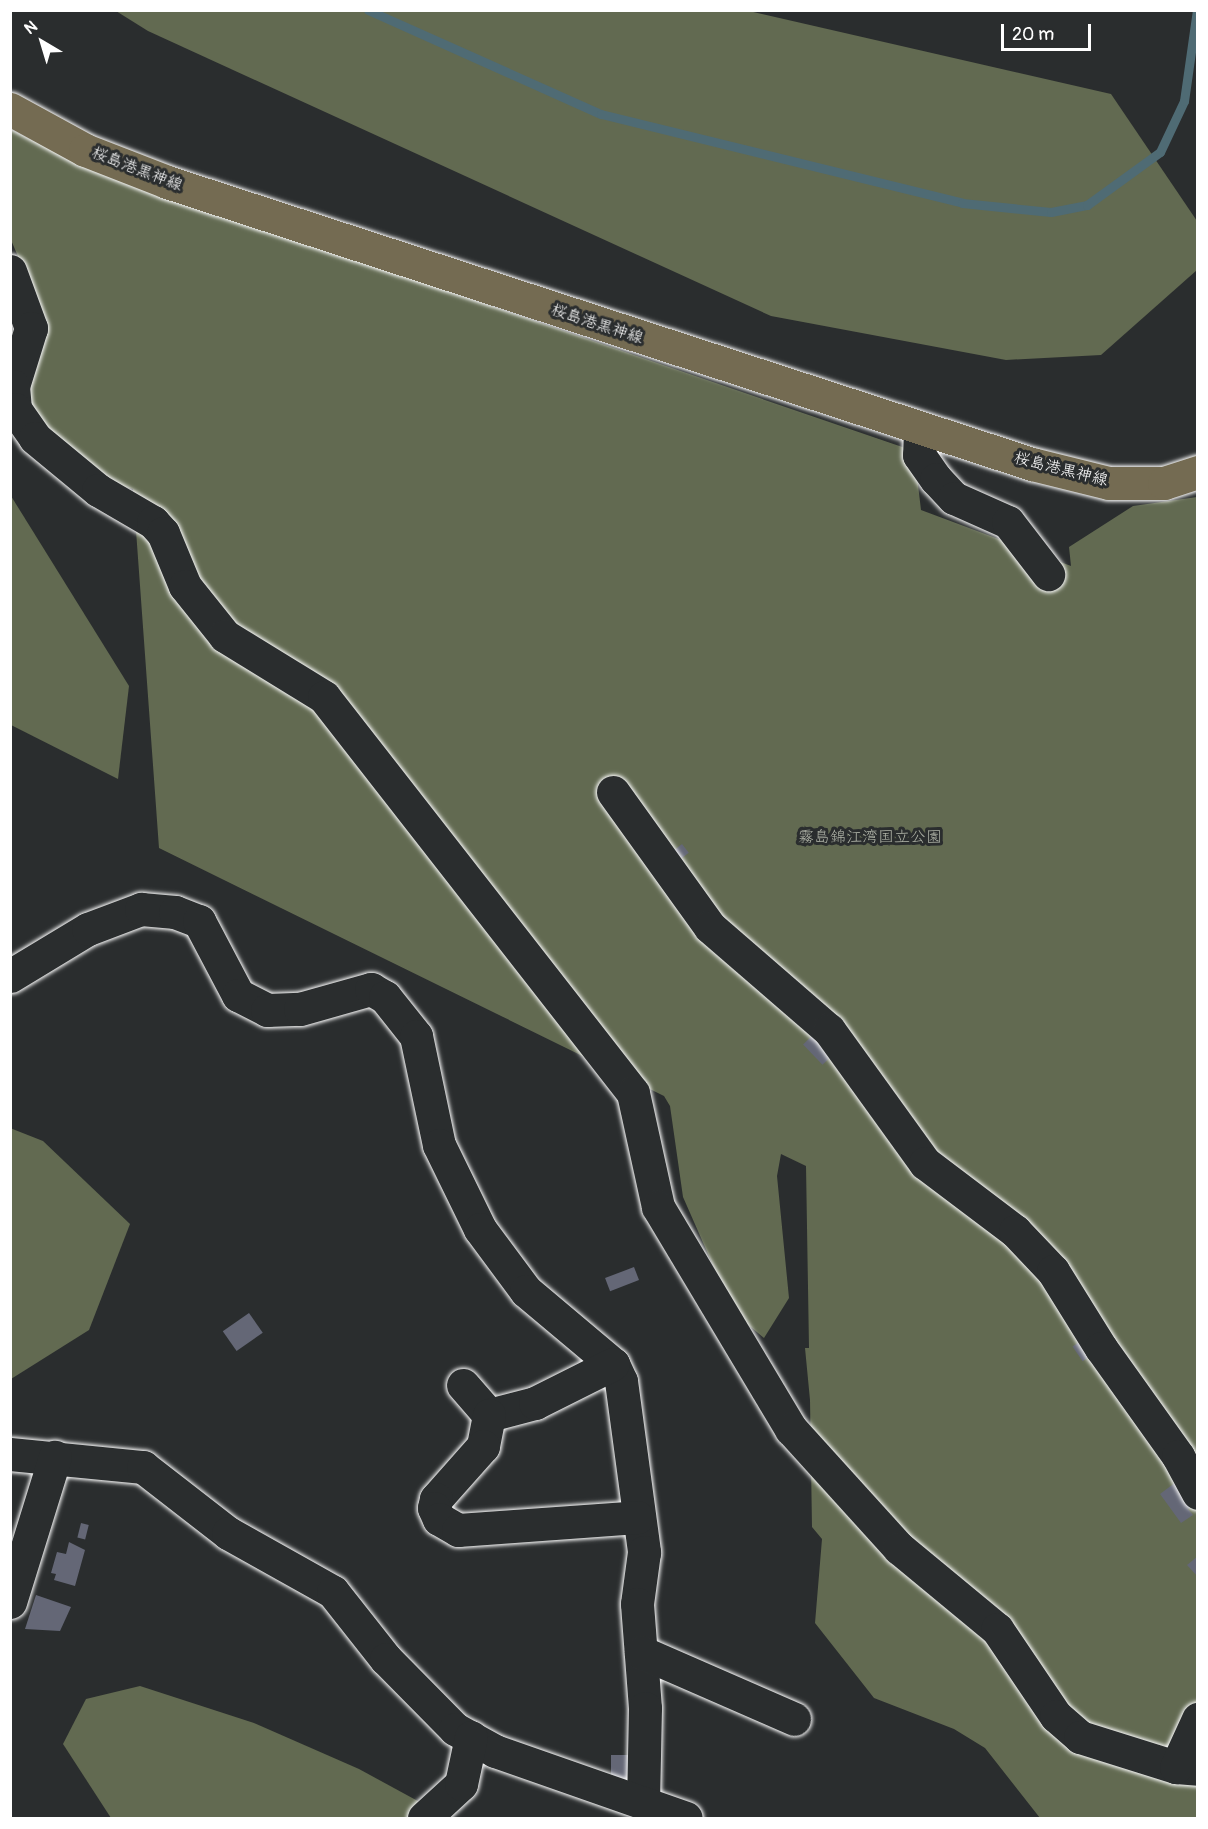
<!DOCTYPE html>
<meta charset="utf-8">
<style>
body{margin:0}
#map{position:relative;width:1208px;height:1829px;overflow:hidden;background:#2a2d2e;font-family:Pangolin,"Klee One",sans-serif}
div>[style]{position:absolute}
.green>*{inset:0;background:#626a51}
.stream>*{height:9px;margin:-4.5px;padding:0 4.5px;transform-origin:4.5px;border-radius:4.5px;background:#4f6b74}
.building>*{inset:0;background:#646776;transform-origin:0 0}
.roads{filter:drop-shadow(0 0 2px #fff) drop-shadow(0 0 2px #fff)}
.minor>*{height:33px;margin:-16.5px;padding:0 16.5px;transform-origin:16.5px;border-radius:16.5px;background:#2a2d2e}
.major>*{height:33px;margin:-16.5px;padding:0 16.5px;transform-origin:16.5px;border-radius:16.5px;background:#746b52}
span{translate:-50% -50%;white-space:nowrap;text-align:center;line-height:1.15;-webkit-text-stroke:6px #2a2d2e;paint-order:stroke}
.street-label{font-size:16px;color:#fff}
.park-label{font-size:16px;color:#b0b4a8}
.frame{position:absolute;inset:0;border:12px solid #fff;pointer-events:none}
.north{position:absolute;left:12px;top:12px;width:60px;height:60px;-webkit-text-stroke:4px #2a2d2e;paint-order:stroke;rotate:322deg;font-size:16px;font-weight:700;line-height:24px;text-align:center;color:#fff}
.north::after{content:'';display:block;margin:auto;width:21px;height:27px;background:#fff;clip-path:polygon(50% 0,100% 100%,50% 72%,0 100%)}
.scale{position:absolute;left:1001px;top:24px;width:90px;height:27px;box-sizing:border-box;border:3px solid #fff;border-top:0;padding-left:8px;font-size:18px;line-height:21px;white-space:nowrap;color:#fff;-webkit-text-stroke:4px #2a2d2e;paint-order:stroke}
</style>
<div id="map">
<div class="green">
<div style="clip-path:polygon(116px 11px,749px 11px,1111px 94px,1197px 221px,1197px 270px,1101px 355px,1006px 360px,771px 316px,148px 31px)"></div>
<div style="clip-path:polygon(10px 129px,80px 165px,914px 451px,921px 510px,1071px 566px,1069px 547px,1133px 506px,1197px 497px,1197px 1818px,1040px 1818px,985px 1748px,954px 1729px,874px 1698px,815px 1623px,822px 1539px,812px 1527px,810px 1400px,805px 1348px,809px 1348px,806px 1166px,781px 1154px,777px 1176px,789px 1298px,764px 1338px,734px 1313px,683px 1197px,670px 1106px,664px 1096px,159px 848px,133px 489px,104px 482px,55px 442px,24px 398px,37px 301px,11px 240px)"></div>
<div style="clip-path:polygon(11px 496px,129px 686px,118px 779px,11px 725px)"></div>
<div style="clip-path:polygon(10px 1128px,43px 1141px,130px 1224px,89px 1330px,11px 1379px)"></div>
<div style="clip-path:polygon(140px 1686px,254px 1723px,359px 1769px,449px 1818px,111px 1818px,63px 1744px,86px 1699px)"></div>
</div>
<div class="stream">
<div style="left:368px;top:10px;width:255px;rotate:24.1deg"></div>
<div style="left:601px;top:114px;width:372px;rotate:13.8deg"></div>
<div style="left:962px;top:203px;width:89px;rotate:5.8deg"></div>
<div style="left:1051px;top:212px;width:37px;rotate:-11deg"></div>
<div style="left:1087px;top:205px;width:90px;rotate:-36deg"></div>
<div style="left:1160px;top:152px;width:56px;rotate:-64.8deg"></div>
<div style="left:1184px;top:101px;width:92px;rotate:-81.9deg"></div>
</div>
<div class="building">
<div style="left:682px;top:844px;width:11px;height:19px;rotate:52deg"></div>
<div style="left:816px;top:1032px;width:28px;height:18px;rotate:46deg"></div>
<div style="left:634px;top:1267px;width:14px;height:31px;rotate:69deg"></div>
<div style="left:249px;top:1313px;width:24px;height:32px;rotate:55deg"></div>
<div style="left:1085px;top:1338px;width:18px;height:15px;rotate:56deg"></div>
<div style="clip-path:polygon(1176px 1482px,1193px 1506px,1188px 1509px,1193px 1515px,1181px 1523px,1160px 1494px)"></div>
<div style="left:81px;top:1523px;width:8px;height:15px;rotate:14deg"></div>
<div style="clip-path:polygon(69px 1542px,85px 1550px,75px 1586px,54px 1580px,56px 1574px,51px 1573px,57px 1552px,66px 1554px)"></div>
<div style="clip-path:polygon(1198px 1556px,1198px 1577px,1187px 1565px)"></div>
<div style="clip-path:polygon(36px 1595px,71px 1607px,60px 1631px,25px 1629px)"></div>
<div style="left:611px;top:1755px;width:17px;height:25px"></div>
</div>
<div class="roads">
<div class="minor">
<div style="left:10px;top:271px;width:61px;rotate:69.8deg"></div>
<div style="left:31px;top:328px;width:61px;rotate:107.2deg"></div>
<div style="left:13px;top:386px;width:23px;rotate:85deg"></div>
<div style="left:15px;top:409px;width:35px;rotate:55deg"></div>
<div style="left:35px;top:438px;width:82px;rotate:39.5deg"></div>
<div style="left:98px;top:490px;width:64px;rotate:30.2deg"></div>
<div style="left:153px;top:522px;width:15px;rotate:48deg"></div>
<div style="left:163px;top:533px;width:57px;rotate:67.5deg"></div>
<div style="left:185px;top:586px;width:64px;rotate:51.3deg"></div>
<div style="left:225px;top:636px;width:116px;rotate:31.6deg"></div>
<div style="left:324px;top:697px;width:502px;rotate:52.03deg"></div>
<div style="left:633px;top:1093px;width:117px;rotate:77.6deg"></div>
<div style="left:658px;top:1207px;width:259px;rotate:59.1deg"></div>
<div style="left:791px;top:1429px;width:161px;rotate:47.8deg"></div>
<div style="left:899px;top:1548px;width:127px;rotate:39.6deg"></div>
<div style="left:997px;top:1629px;width:105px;rotate:55.9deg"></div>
<div style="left:1056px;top:1716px;width:32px;rotate:41deg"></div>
<div style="left:1080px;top:1737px;width:101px;rotate:17.4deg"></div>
<div style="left:1176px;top:1767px;width:22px;rotate:5deg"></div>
<div style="left:920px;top:429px;width:26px;rotate:92deg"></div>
<div style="left:919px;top:455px;width:29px;rotate:55deg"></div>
<div style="left:936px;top:479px;width:26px;rotate:47deg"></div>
<div style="left:954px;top:498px;width:59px;rotate:24deg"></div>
<div style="left:1008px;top:522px;width:66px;rotate:52.4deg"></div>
<div style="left:613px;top:792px;width:166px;rotate:54.3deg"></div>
<div style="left:710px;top:927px;width:157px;rotate:40.9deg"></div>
<div style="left:829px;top:1030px;width:164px;rotate:54.2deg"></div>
<div style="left:925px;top:1163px;width:113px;rotate:37.1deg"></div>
<div style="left:1015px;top:1231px;width:55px;rotate:46.5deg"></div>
<div style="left:1053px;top:1271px;width:91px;rotate:58.1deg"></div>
<div style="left:1101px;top:1348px;width:133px;rotate:54.5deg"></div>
<div style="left:1178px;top:1456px;width:42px;rotate:61.6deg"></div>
<div style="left:10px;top:976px;width:91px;rotate:-31.1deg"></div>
<div style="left:88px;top:929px;width:57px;rotate:-20.7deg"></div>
<div style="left:141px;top:909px;width:34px;rotate:5deg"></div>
<div style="left:175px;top:912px;width:26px;rotate:21deg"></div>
<div style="left:199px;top:921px;width:84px;rotate:62.2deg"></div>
<div style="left:238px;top:995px;width:33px;rotate:27deg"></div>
<div style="left:267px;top:1010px;width:33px;rotate:-2deg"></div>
<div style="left:300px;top:1009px;width:74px;rotate:-15.7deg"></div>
<div style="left:371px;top:989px;width:16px;rotate:30deg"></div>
<div style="left:385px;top:997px;width:50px;rotate:51.5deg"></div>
<div style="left:416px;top:1036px;width:111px;rotate:78.1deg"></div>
<div style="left:439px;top:1145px;width:93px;rotate:64deg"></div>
<div style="left:480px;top:1229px;width:77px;rotate:53.4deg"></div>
<div style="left:526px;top:1291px;width:114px;rotate:40deg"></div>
<div style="left:613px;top:1364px;width:19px;rotate:65deg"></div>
<div style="left:621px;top:1381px;width:173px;rotate:82.3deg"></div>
<div style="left:644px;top:1552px;width:52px;rotate:97.7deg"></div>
<div style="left:637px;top:1604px;width:104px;rotate:85.6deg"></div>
<div style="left:645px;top:1708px;width:94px;rotate:91.2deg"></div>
<div style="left:463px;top:1385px;width:40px;rotate:49deg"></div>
<div style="left:489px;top:1415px;width:48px;rotate:-14.6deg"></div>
<div style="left:535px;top:1403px;width:87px;rotate:-26.6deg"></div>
<div style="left:489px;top:1415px;width:32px;rotate:101deg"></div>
<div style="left:483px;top:1446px;width:71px;rotate:131.6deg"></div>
<div style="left:436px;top:1499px;width:9px;rotate:103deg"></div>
<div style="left:434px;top:1508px;width:12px;rotate:66deg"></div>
<div style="left:439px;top:1519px;width:22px;rotate:30deg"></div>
<div style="left:458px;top:1530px;width:180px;rotate:-4.1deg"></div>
<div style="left:10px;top:1454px;width:134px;rotate:5.6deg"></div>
<div style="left:143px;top:1467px;width:108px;rotate:37.8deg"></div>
<div style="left:228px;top:1533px;width:120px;rotate:29.3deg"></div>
<div style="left:333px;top:1592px;width:85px;rotate:51.7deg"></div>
<div style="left:386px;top:1659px;width:98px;rotate:45.4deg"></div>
<div style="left:455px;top:1729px;width:46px;rotate:28.8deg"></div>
<div style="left:495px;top:1751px;width:202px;rotate:19.3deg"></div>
<div style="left:10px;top:1602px;width:152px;rotate:-72.8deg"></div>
<div style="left:641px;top:1652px;width:167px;rotate:23.6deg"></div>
<div style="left:1176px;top:1767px;width:53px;rotate:-65.4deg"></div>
<div style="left:424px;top:1818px;width:50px;rotate:-42.6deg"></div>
<div style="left:461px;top:1784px;width:48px;rotate:-78deg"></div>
</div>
<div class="major">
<div style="left:10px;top:109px;width:85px;rotate:28.7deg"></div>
<div style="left:85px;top:150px;width:88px;rotate:21.3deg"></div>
<div style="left:167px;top:182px;width:910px;rotate:18.06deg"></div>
<div style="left:1032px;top:464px;width:79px;rotate:13.9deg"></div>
<div style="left:1109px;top:483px;width:55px"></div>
<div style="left:1164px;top:483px;width:36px;rotate:-18deg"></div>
</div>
</div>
<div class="street-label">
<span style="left:137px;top:169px;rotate:21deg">桜島港黒神線</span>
<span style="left:597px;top:324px;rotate:18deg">桜島港黒神線</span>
<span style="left:1061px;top:469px;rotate:14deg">桜島港黒神線</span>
</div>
<div class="park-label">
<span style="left:870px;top:837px">霧島錦江湾国立公園</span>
</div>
<div class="frame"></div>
<div class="north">N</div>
<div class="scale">20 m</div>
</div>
